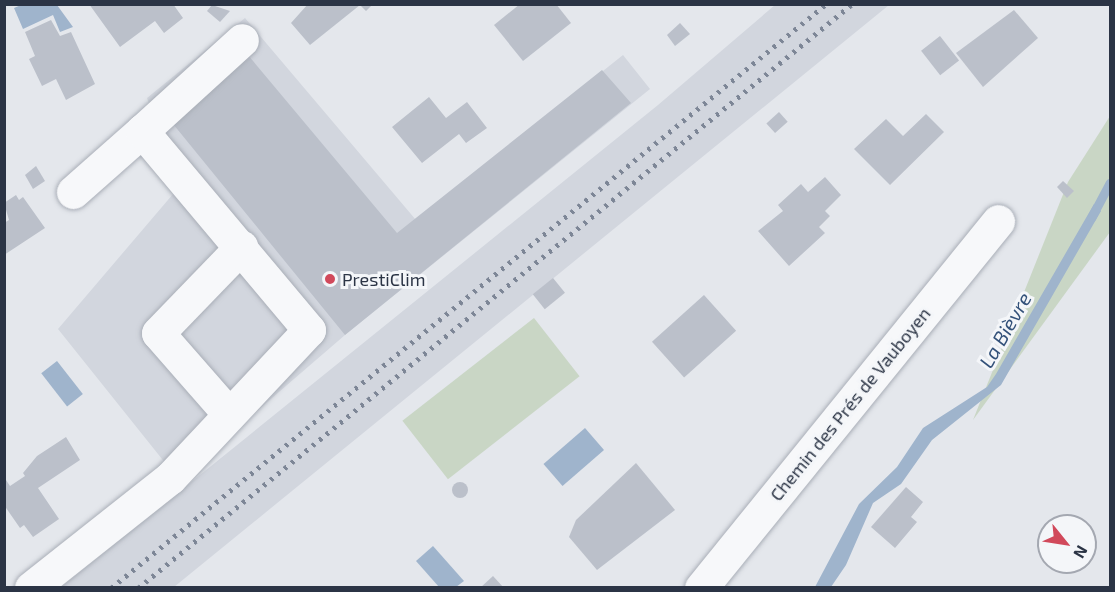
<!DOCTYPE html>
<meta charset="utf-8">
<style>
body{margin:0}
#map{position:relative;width:1115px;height:592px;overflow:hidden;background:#e4e7ec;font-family:"Exo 2",sans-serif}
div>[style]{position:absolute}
.built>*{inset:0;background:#d2d6de}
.green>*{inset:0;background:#c9d6c5;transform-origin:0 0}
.water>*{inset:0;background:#9fb4cc;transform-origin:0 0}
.stream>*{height:9px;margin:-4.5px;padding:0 4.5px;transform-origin:4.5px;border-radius:4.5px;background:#9fb4cc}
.building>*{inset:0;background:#bbc0ca;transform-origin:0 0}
.round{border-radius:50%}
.roads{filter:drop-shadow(0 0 2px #a9aeb7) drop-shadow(0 0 2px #a9aeb7)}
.minor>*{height:33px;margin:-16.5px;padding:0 16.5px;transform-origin:16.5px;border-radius:16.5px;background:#f7f8fa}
.rail>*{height:4.5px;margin-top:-2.25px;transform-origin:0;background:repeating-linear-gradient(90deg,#7d8696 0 3px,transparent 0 9px)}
.dots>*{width:16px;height:16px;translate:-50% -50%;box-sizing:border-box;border:3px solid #f4f6f9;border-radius:50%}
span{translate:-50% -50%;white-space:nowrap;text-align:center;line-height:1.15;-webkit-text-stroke:6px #f4f6f9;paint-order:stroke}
.poi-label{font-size:18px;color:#2b3445}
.left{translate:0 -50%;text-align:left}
.street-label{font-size:18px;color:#2b3445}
.water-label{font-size:20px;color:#34527a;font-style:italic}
.frame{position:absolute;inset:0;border:6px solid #2b3445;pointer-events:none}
.north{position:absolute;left:1037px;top:514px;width:60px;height:60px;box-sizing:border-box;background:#f4f6f9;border:2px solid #a4a8b1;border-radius:50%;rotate:120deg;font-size:16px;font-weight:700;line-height:24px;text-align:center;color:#2b3445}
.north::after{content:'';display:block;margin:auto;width:21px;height:27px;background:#d1495b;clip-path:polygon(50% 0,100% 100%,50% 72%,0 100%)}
</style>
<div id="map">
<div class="built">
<div style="clip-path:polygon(775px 5px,889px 5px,174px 587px,60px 588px,658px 105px)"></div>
<div style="clip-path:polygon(245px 18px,416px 220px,623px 55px,650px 89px,345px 335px,178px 479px,58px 329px,179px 187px,147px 98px)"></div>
</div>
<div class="green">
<div style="clip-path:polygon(1110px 116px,1110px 232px,973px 420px,1068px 182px)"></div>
<div style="left:534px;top:318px;width:74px;height:167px;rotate:52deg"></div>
</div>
<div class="water">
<div style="clip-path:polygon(21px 5px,57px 5px,73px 27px,60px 32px,53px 15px,23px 29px,14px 8px)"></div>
<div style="clip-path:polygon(1094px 204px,1101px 211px,1001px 385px,932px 440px,901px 484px,873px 503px,846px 565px,831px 587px,815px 587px,859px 504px,897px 467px,923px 428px,987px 387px,996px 374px)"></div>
<div style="left:57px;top:361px;width:42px;height:20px;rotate:52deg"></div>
<div style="left:585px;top:428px;width:29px;height:55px;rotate:49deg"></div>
<div style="clip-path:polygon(433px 546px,464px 581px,456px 587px,439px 587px,416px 561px)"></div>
</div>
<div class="stream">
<div style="left:1091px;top:218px;width:40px;rotate:-62deg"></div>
</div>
<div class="building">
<div style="clip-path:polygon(89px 4px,173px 4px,183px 18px,164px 33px,155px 21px,120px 47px)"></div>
<div style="clip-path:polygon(308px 4px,373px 4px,366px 11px,360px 5px,310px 45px,291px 23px)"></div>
<div style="clip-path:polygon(520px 4px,556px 4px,571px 23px,523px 61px,494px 25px)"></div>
<div style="clip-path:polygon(212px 5px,230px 11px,220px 22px,207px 11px)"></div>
<div style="clip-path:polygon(1014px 10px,1038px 38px,983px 87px,956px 53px)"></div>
<div style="clip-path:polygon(51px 20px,60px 36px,71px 32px,95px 84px,66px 100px,56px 79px,42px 86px,29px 59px,35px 56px,25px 32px)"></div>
<div style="clip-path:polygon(680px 23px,690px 34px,675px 46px,667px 35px)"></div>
<div style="left:940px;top:36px;width:31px;height:24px;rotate:52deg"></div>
<div style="clip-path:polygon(248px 55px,397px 233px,602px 70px,631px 103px,345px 335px,169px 119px)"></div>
<div style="clip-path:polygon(429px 97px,446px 118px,467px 102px,487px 128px,466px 143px,459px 134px,422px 163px,392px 127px)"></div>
<div style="left:779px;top:112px;width:13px;height:17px;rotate:48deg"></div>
<div style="clip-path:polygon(926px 114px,944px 132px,890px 185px,854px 149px,886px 119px,903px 136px)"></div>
<div style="clip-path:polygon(36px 166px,45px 181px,33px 189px,25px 175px)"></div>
<div style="clip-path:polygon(825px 177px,841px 195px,825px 211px,830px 216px,819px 227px,825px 233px,789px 266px,758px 231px,783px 211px,778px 205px,801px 184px,808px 192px)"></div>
<div style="clip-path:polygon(1063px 181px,1074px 191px,1067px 198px,1057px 187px)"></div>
<div style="clip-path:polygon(16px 195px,19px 200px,23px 197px,45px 228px,4px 255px,4px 223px,9px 220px,4px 203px)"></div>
<div style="left:553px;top:278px;width:19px;height:26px;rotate:51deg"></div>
<div style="left:704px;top:295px;width:48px;height:70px;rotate:48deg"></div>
<div style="clip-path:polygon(66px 437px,80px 460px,38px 488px,59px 519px,33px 537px,24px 525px,20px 528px,4px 505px,4px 477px,10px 486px,25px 476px,23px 473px,37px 456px)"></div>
<div style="clip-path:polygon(636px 463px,675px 510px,597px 570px,569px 537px,576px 520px)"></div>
<div class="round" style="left:452px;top:482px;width:16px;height:16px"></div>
<div style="clip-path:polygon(906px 487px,923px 502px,911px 517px,917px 522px,895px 548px,871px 527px)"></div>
<div style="clip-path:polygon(493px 576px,504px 588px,480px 588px)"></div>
</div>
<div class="roads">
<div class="minor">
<div style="left:73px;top:192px;width:92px;rotate:-41.5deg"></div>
<div style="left:228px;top:413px;width:106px;rotate:-131.2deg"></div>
<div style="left:158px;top:333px;width:120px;rotate:-46deg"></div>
<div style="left:31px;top:588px;width:177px;rotate:-38.4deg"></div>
<div style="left:170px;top:478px;width:203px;rotate:-46.8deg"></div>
<div style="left:309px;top:330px;width:260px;rotate:-130deg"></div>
<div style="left:142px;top:131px;width:135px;rotate:-42.3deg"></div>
<div style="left:701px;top:588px;width:472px;rotate:-51deg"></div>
</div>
</div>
<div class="rail">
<div style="left:111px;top:588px;width:923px;rotate:-39.24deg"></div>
<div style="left:138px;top:588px;width:922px;rotate:-39.28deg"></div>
</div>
<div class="dots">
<div style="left:330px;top:279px;background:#d1495b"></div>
</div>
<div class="poi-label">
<span class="left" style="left:342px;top:279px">PrestiClim</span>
</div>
<div class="street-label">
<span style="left:850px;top:404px;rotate:-51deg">Chemin des Prés de Vauboyen</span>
</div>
<div class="water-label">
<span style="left:1005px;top:330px;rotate:-60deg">La Bièvre</span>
</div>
<div class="frame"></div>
<div class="north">N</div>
</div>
